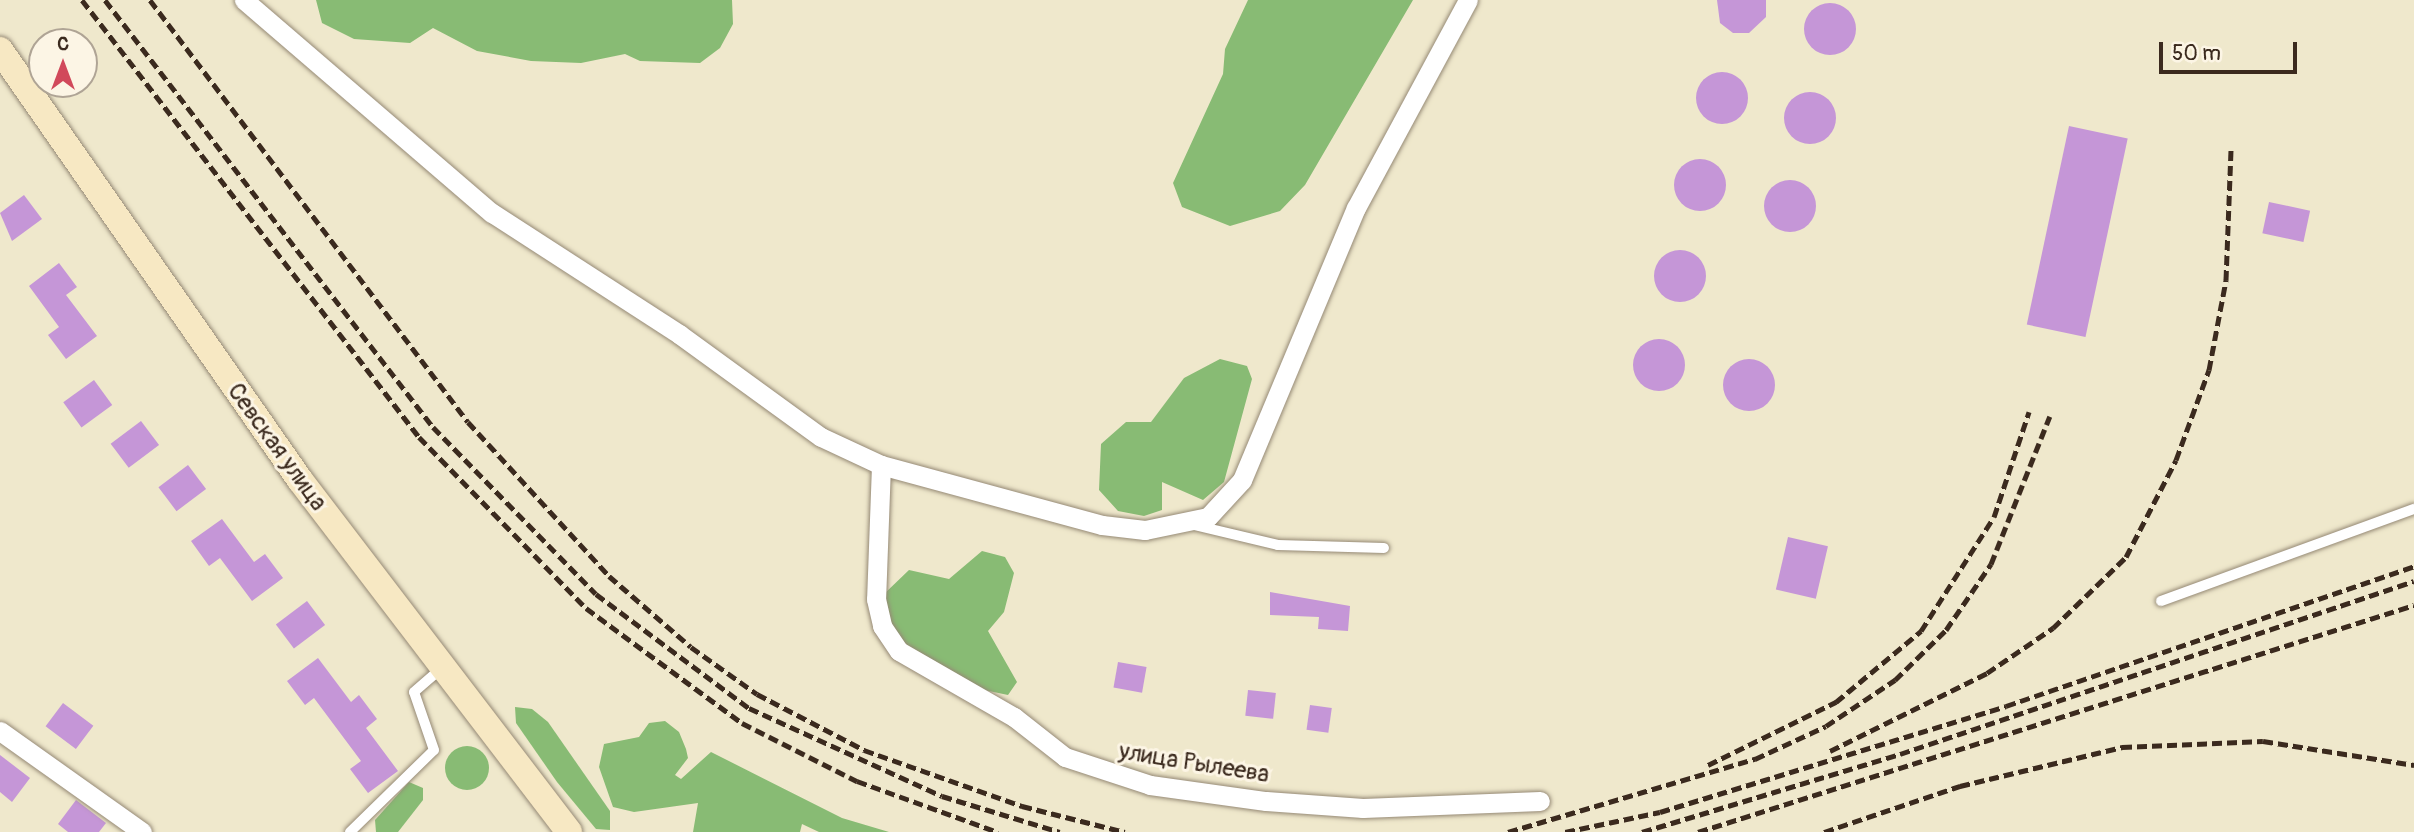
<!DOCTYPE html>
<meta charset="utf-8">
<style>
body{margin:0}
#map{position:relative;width:2414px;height:832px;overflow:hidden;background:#efe8cc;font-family:Pangolin,sans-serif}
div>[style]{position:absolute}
.forest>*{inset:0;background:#88bb74}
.round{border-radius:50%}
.building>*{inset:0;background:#c596d7;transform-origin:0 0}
.roads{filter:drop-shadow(0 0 2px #958975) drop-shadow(0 0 2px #958975)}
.lane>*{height:10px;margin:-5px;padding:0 5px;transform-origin:5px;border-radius:5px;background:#fff}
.street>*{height:19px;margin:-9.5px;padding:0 9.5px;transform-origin:9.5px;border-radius:9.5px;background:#fff}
.secondary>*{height:26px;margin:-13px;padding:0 13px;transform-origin:13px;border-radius:13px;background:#f7e8c3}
.rail>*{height:5px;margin-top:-2.5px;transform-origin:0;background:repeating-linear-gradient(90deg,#3b2a1e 0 10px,transparent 0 15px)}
span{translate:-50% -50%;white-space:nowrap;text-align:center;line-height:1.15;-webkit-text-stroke:6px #fcf5e5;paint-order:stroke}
.street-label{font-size:24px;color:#3b2a1e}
.north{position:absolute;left:28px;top:28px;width:70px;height:70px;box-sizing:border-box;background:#fcf5e5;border:2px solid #afa495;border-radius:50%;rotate:0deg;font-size:19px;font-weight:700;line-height:28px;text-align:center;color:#3b2a1e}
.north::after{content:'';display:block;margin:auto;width:24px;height:32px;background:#d1495b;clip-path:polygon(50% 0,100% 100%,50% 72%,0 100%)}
.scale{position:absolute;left:2159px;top:42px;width:138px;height:32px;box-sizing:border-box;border:4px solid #3b2a1e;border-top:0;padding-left:9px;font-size:21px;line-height:24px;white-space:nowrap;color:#3b2a1e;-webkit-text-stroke:5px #fcf5e5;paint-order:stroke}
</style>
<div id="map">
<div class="forest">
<div style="clip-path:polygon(316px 0,732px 0,733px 24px,720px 48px,700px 63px,640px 61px,625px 54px,581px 63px,531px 61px,477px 51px,433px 28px,410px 43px,354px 39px,322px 23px)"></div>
<div style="clip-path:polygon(1248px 0,1413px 0,1305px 185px,1280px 211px,1230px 226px,1182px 207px,1173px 183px,1223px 74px,1225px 49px)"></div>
<div style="clip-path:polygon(1220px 359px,1247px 366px,1252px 379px,1224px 482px,1203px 500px,1162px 482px,1162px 510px,1144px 516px,1118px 511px,1099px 490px,1101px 444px,1126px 422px,1151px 422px,1184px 378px)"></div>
<div style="clip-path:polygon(982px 551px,1005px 557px,1014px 573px,1004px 612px,988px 631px,1017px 682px,1008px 695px,984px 690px,907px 645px,893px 630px,883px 595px,909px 570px,949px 579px)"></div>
<div style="clip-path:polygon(515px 707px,532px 709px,548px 722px,610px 811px,610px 830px,596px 829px,557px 782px,516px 723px)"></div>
<div style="clip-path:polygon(665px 721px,679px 732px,686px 749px,688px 758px,675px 775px,681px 779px,711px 752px,842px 818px,889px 832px,819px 832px,802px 824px,800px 832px,693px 832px,698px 803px,634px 812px,613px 807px,599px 767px,604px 744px,639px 737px,649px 723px)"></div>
<div class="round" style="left:445px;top:746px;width:44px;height:44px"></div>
<div style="clip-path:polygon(409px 782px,423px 788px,423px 800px,398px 832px,376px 832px,375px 820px)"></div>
</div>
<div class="building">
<div style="clip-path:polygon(1717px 0,1766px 0,1766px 17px,1749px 33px,1733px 33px,1720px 23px)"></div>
<div class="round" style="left:1804px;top:3px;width:52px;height:52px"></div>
<div class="round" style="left:1696px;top:72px;width:52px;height:52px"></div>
<div class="round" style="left:1784px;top:92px;width:52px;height:52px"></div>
<div style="left:2069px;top:126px;width:60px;height:203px;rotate:12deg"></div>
<div class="round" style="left:1674px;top:159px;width:52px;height:52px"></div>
<div class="round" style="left:1764px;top:180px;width:52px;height:52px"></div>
<div style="clip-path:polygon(24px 195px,42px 219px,12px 241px,0 213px)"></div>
<div style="left:2269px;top:202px;width:42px;height:32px;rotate:12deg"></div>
<div class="round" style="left:1654px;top:250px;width:52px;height:52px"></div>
<div style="clip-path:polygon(59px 263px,77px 287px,66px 295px,97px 336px,66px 359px,48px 335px,59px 327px,29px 286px)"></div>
<div class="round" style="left:1633px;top:339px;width:52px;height:52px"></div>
<div class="round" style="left:1723px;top:359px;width:52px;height:52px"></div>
<div style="left:94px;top:380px;width:31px;height:38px;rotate:54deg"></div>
<div style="left:141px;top:421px;width:30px;height:38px;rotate:53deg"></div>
<div style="left:188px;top:465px;width:30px;height:37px;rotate:53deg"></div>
<div style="clip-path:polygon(222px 519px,254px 562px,265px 554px,283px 578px,252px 601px,220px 558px,209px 566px,191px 541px)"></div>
<div style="left:1788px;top:537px;width:41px;height:54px;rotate:13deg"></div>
<div style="clip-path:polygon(1270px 592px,1350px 606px,1348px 631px,1318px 629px,1319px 617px,1270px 615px)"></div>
<div style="left:307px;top:601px;width:30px;height:39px;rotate:53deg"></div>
<div style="clip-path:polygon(318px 658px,351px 702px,359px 695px,377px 719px,366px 728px,398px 771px,368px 793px,350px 769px,361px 761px,314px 698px,305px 705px,287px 681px)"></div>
<div style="left:1118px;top:662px;width:29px;height:26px;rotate:10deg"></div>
<div style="left:1248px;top:690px;width:28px;height:26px;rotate:6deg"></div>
<div style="left:63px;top:703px;width:38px;height:29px;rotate:37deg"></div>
<div style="left:1310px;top:705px;width:22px;height:25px;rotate:8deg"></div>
<div style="clip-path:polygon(0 755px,30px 778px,12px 802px,0 792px)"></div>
<div style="clip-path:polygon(76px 800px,106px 823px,99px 832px,68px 832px,58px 824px)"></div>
</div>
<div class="roads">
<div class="lane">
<div style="left:1194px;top:525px;width:86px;rotate:13.4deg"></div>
<div style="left:1278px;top:545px;width:106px;rotate:1.6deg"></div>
<div style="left:2161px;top:601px;width:269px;rotate:-20deg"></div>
<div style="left:350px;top:832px;width:117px;rotate:-44.3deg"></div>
<div style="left:434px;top:750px;width:61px;rotate:-109deg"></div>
<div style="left:414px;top:692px;width:37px;rotate:-41deg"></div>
</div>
<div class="street">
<div style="left:244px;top:0;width:327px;rotate:40.7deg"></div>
<div style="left:492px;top:213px;width:223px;rotate:32.9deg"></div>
<div style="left:679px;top:334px;width:175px;rotate:36deg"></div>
<div style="left:821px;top:437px;width:66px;rotate:25deg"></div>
<div style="left:881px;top:465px;width:229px;rotate:15.2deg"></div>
<div style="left:1102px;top:525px;width:43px;rotate:6.6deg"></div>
<div style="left:1145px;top:530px;width:64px;rotate:-11.7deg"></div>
<div style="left:1208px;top:517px;width:50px;rotate:-47.4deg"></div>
<div style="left:1242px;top:480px;width:295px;rotate:-67.3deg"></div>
<div style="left:1356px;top:208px;width:236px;rotate:-61.7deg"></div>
<div style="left:881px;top:465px;width:134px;rotate:92.1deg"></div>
<div style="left:876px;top:599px;width:28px;rotate:77deg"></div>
<div style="left:882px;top:626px;width:30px;rotate:56deg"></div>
<div style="left:899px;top:651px;width:133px;rotate:29.9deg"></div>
<div style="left:1014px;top:717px;width:65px;rotate:38.1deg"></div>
<div style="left:1065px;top:757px;width:89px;rotate:18.2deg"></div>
<div style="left:1150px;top:785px;width:117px;rotate:7.9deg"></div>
<div style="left:1266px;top:801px;width:97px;rotate:4.1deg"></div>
<div style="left:1363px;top:808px;width:177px;rotate:-2.3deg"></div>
<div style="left:0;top:731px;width:174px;rotate:35.4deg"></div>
</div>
<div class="secondary">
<div style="left:0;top:50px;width:524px;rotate:55.1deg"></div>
<div style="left:300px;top:480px;width:443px;rotate:52.6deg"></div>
</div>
</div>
<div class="rail">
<div style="left:82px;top:0;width:552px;rotate:52.36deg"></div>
<div style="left:419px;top:437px;width:239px;rotate:45.7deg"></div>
<div style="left:586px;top:608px;width:194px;rotate:36.4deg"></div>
<div style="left:742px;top:723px;width:129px;rotate:26.8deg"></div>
<div style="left:857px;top:781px;width:150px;rotate:19.9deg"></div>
<div style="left:105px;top:0;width:538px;rotate:52.47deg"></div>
<div style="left:433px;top:427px;width:233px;rotate:45.7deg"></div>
<div style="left:596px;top:594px;width:191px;rotate:36.7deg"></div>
<div style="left:749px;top:708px;width:212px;rotate:24.5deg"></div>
<div style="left:942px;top:796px;width:123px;rotate:17deg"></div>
<div style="left:150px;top:0;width:528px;rotate:53deg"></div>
<div style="left:468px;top:422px;width:209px;rotate:47.5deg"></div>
<div style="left:609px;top:576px;width:108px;rotate:40.9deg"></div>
<div style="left:691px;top:647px;width:81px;rotate:35.5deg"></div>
<div style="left:757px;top:694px;width:121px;rotate:27.6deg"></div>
<div style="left:864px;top:750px;width:168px;rotate:19.5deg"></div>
<div style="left:1022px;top:806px;width:106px;rotate:14.2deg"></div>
<div style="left:1830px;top:751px;width:175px;rotate:-26.4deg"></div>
<div style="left:1987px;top:673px;width:80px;rotate:-34.3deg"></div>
<div style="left:2053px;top:628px;width:102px;rotate:-44.2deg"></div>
<div style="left:2126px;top:557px;width:109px;rotate:-62.7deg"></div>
<div style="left:2176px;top:460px;width:96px;rotate:-69.9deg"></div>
<div style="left:2209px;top:370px;width:92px;rotate:-79.3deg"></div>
<div style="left:2226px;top:280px;width:130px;rotate:-87.8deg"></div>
<div style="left:1708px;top:765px;width:143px;rotate:-26.2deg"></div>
<div style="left:1836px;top:702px;width:111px;rotate:-39.9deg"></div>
<div style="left:1921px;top:631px;width:135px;rotate:-57.4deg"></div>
<div style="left:1994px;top:517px;width:111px;rotate:-71.6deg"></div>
<div style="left:1508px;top:832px;width:258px;rotate:-16.5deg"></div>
<div style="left:1755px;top:759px;width:78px;rotate:-24.9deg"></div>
<div style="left:1826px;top:726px;width:83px;rotate:-33.7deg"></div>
<div style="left:1895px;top:680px;width:71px;rotate:-44.4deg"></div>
<div style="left:1946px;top:630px;width:80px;rotate:-55.7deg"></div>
<div style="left:1991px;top:564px;width:159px;rotate:-68.3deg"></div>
<div style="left:1565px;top:832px;width:97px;rotate:-11.9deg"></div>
<div style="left:1660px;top:812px;width:362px;rotate:-17deg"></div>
<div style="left:2006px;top:706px;width:431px;rotate:-18.9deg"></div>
<div style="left:1642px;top:832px;width:270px;rotate:-16.8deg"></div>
<div style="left:1900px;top:754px;width:542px;rotate:-18.6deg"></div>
<div style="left:1698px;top:832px;width:751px;rotate:-17.59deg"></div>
<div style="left:1824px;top:832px;width:144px;rotate:-18.7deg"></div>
<div style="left:1960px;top:786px;width:167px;rotate:-13.5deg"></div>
<div style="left:2122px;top:747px;width:141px;rotate:-2.4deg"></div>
<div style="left:2263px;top:741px;width:153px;rotate:9deg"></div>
</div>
<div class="street-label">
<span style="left:277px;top:447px;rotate:54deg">Севская улица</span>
<span style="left:1194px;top:763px;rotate:9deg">улица Рылеева</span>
</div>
<div class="north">С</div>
<div class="scale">50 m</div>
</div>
